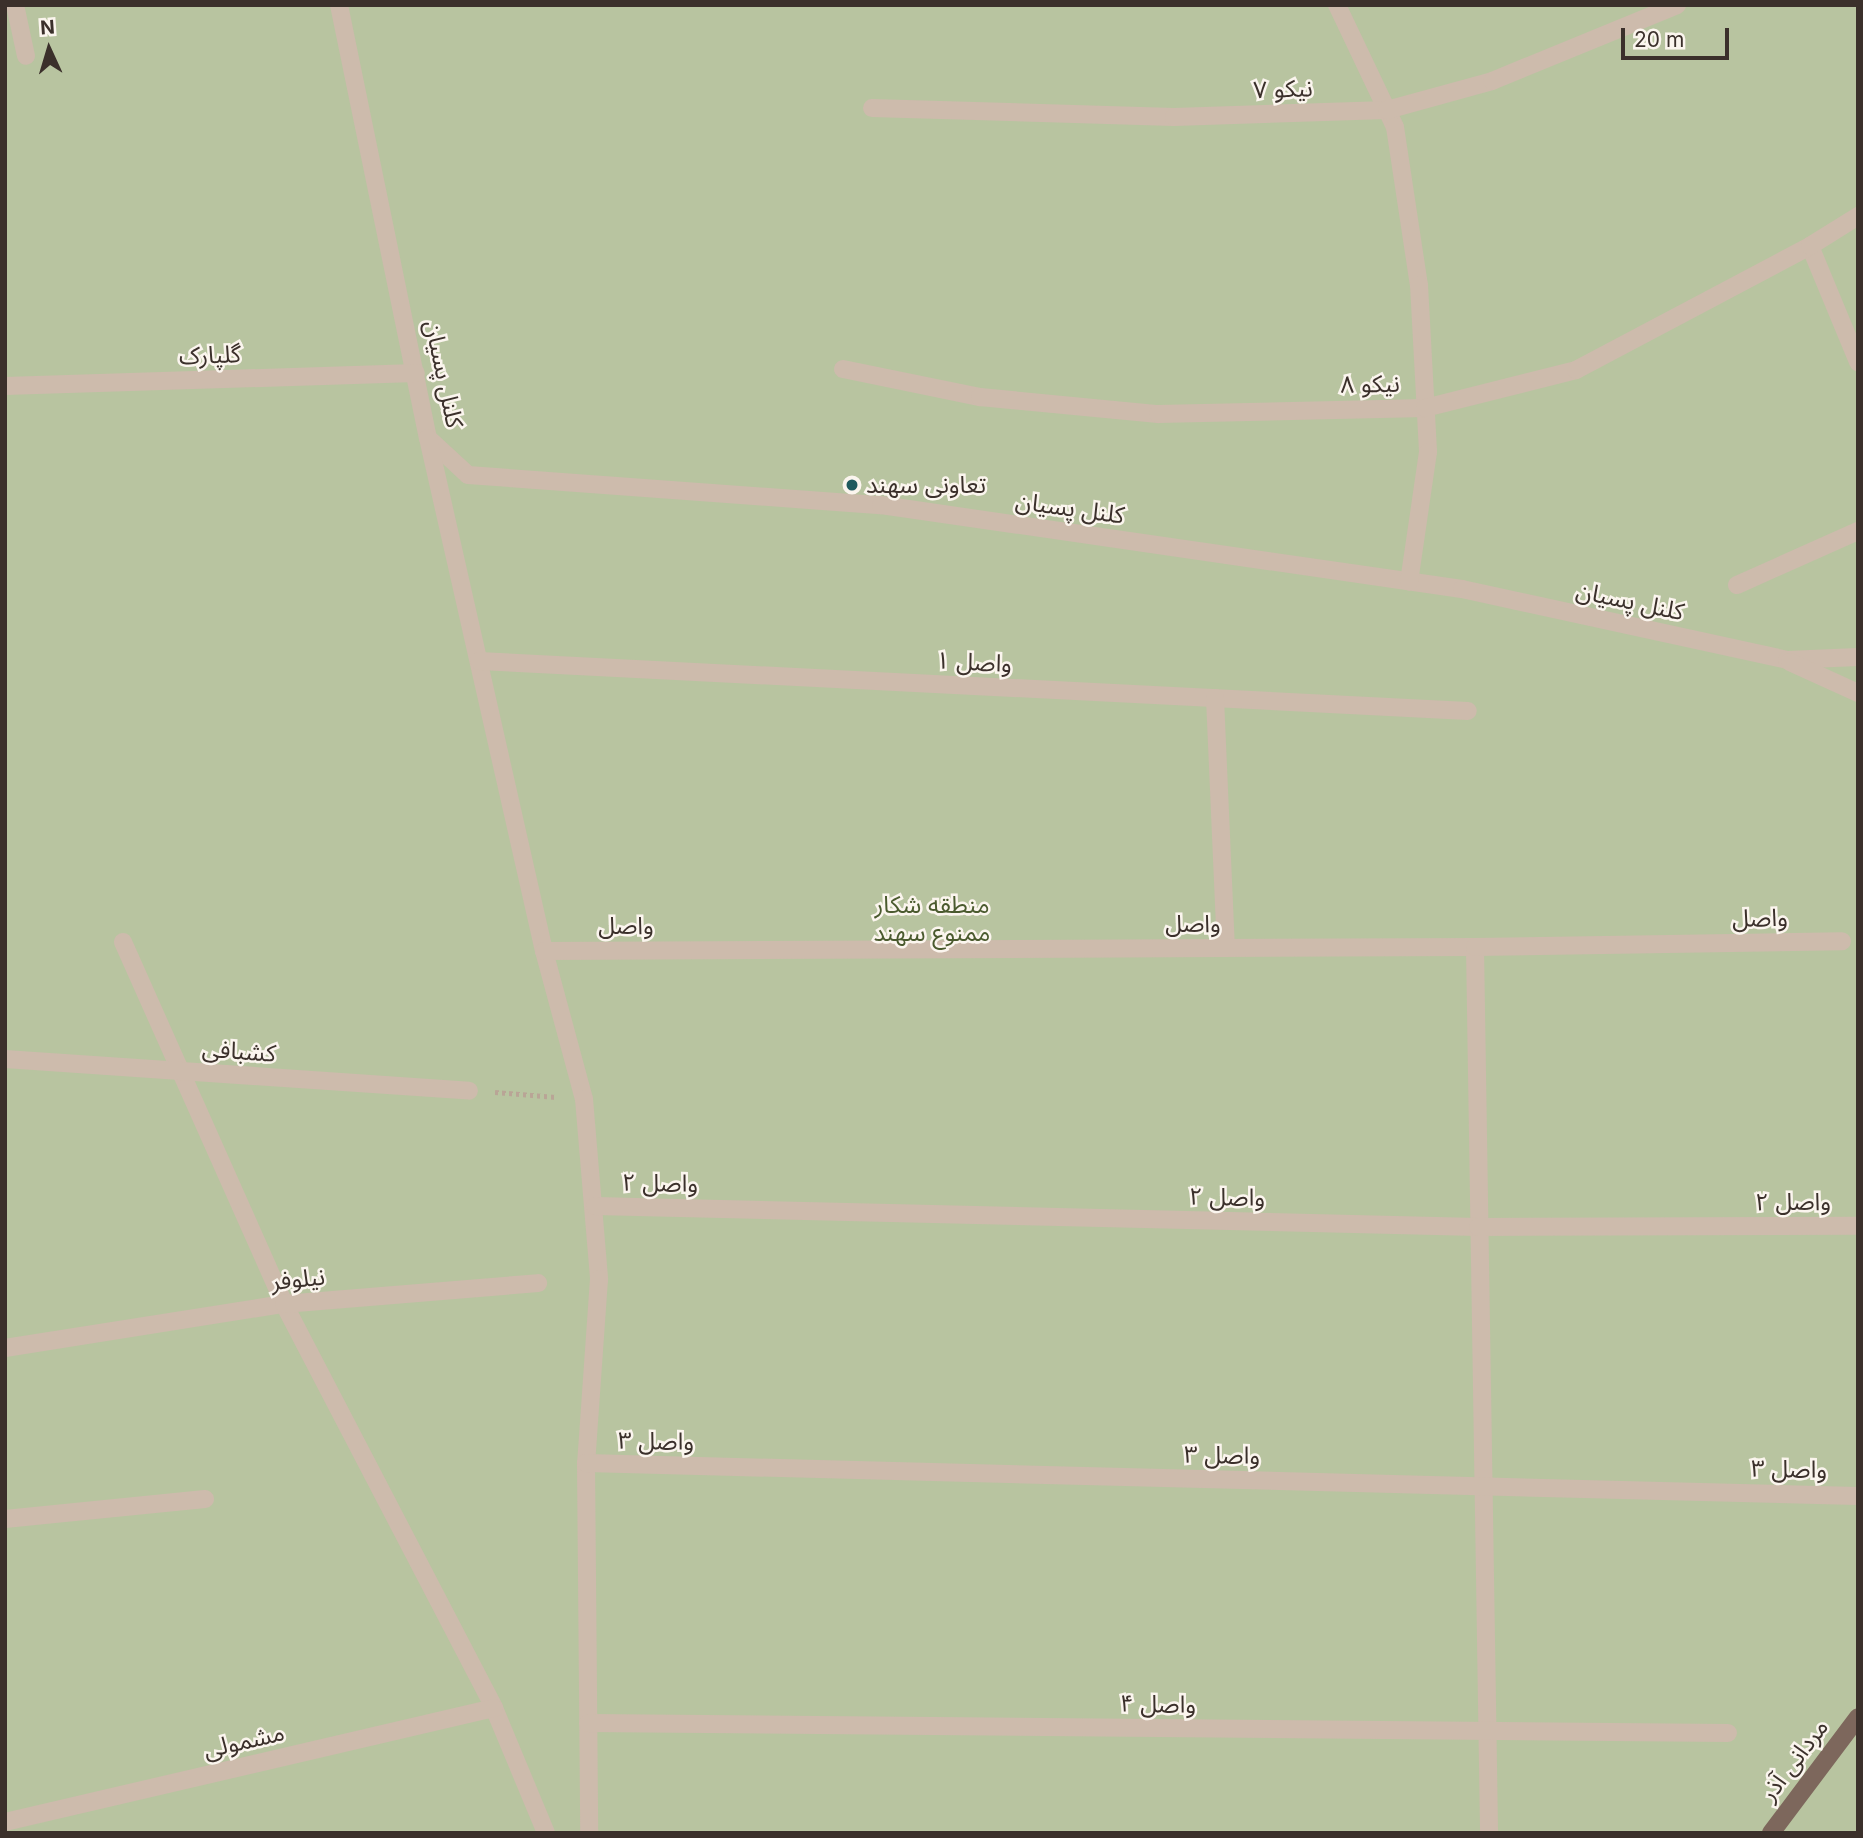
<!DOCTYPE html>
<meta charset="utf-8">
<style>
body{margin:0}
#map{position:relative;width:1863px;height:1838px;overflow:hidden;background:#f4ebe1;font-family:Inter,"Noto Sans Arabic",sans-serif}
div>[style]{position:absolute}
.green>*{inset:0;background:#b8c4a0;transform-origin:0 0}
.path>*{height:4.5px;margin-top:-2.25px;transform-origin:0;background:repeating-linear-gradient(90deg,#b9a596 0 3.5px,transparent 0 7px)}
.minor>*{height:18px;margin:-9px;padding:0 9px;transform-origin:9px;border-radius:9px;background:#cdbbac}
.major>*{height:18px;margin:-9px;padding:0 9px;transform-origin:9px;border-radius:9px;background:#7d675c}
.dots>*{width:19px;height:19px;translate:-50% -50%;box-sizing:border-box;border:4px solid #fbf5ee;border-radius:50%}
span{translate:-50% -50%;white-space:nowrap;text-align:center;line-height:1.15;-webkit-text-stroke:5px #fbf5ee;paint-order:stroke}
.street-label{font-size:24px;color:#3b302b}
.poi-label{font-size:24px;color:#3b302b}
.left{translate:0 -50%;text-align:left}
.park-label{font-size:24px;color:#4a5a2e}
.frame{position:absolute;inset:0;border:7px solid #3b302b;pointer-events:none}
.north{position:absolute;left:14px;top:14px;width:70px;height:70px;-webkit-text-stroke:5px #fbf5ee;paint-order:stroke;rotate:356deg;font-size:19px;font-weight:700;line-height:28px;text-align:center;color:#3b302b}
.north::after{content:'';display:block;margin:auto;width:24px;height:32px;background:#3b302b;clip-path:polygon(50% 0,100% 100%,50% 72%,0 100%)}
.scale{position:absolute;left:1621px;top:28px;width:108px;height:32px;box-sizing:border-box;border:4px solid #3b302b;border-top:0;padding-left:9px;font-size:21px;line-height:24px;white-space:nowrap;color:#3b302b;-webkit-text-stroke:5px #fbf5ee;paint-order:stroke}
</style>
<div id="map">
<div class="green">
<div style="left:5px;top:5px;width:1853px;height:1828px"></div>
</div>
<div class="path">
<div style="left:495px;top:1092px;width:61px;rotate:4.7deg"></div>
</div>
<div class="minor">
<div style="left:15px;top:5px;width:52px;rotate:77.8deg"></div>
<div style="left:339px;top:5px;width:442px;rotate:78.4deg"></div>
<div style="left:428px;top:438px;width:54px;rotate:42.8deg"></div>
<div style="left:468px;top:475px;width:414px;rotate:4.2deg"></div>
<div style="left:881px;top:505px;width:587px;rotate:8.23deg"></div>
<div style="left:1462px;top:589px;width:333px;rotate:12.3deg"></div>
<div style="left:1787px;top:660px;width:71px;rotate:-2.4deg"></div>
<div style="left:1337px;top:5px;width:135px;rotate:64.6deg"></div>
<div style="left:1395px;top:127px;width:160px;rotate:81.4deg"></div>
<div style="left:1419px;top:285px;width:167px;rotate:86.9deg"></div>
<div style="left:1428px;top:452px;width:131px;rotate:98.3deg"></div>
<div style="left:872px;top:108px;width:302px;rotate:1.7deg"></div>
<div style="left:1174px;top:117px;width:213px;rotate:-1.9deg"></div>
<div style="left:1387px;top:110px;width:109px;rotate:-15.4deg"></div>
<div style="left:1492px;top:81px;width:200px;rotate:-22.3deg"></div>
<div style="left:1810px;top:246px;width:126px;rotate:67.5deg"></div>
<div style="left:843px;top:369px;width:140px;rotate:11.6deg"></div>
<div style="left:980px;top:397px;width:179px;rotate:5.5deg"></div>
<div style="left:1158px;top:414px;width:267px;rotate:-1.3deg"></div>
<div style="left:1425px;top:408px;width:156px;rotate:-14.1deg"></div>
<div style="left:1576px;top:370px;width:265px;rotate:-27.9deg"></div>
<div style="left:1810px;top:246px;width:57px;rotate:-32deg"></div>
<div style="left:5px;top:386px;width:411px;rotate:-1.8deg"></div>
<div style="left:428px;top:438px;width:526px;rotate:77.26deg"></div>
<div style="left:544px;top:951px;width:153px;rotate:74.9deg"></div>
<div style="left:584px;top:1099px;width:181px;rotate:85.2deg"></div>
<div style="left:599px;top:1279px;width:184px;rotate:94deg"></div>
<div style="left:586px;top:1463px;width:370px;rotate:89.5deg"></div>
<div style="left:1737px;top:585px;width:133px;rotate:-24.1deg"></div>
<div style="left:479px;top:661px;width:990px;rotate:2.89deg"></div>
<div style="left:1790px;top:662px;width:75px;rotate:24.5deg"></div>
<div style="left:1215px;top:698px;width:250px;rotate:87.5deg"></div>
<div style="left:123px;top:942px;width:396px;rotate:66deg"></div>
<div style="left:284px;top:1304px;width:455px;rotate:62.5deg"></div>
<div style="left:494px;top:1708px;width:135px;rotate:67.4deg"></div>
<div style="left:1475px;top:947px;width:886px;rotate:89.09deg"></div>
<div style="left:544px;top:951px;width:931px;rotate:-0.25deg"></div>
<div style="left:1475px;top:947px;width:367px;rotate:-0.9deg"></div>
<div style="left:5px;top:1059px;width:465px;rotate:3.9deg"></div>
<div style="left:595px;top:1206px;width:883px;rotate:1.36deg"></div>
<div style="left:1478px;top:1227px;width:380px;rotate:-0.2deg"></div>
<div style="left:5px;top:1348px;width:282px;rotate:-9deg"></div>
<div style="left:284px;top:1304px;width:255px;rotate:-4.7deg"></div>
<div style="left:586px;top:1463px;width:1272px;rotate:1.49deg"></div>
<div style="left:5px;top:1519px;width:201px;rotate:-5.7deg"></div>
<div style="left:588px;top:1723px;width:1140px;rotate:0.5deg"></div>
<div style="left:5px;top:1822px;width:502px;rotate:-13.12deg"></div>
</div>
<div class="major">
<div style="left:1771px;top:1833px;width:145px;rotate:-53.1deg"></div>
</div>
<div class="dots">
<div style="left:852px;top:485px;background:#1f5a5e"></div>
</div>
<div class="street-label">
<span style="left:1283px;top:89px;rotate:-2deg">نیکو ۷</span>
<span style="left:210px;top:355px;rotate:-2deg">گلپارک</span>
<span style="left:444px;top:374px;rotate:78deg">کلنل پسیان</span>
<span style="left:1370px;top:384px;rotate:-1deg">نیکو ۸</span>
<span style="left:1070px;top:508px;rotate:8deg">کلنل پسیان</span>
<span style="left:1630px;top:601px;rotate:12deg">کلنل پسیان</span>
<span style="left:974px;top:662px;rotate:3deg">واصل ۱</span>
<span style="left:1760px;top:918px;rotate:-1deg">واصل</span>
<span style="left:1193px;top:924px">واصل</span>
<span style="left:626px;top:926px">واصل</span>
<span style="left:239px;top:1051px;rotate:4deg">کشبافی</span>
<span style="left:660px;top:1183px;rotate:1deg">واصل ۲</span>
<span style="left:1227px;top:1197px;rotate:1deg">واصل ۲</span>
<span style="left:1793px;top:1202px">واصل ۲</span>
<span style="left:298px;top:1279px;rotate:-6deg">نیلوفر</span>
<span style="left:656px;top:1441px;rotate:1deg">واصل ۳</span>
<span style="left:1222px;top:1455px;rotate:1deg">واصل ۳</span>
<span style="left:1789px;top:1469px;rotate:1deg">واصل ۳</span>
<span style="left:1158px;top:1704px;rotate:1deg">واصل ۴</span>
<span style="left:244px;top:1741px;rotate:-13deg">مشمولی</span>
<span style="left:1794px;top:1760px;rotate:-53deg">مردانی آذر</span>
</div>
<div class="poi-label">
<span class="left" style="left:866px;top:485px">تعاونی سهند</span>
</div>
<div class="park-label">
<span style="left:932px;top:919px">منطقه شکار<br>ممنوع سهند</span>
</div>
<div class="frame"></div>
<div class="north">N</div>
<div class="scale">20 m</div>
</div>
